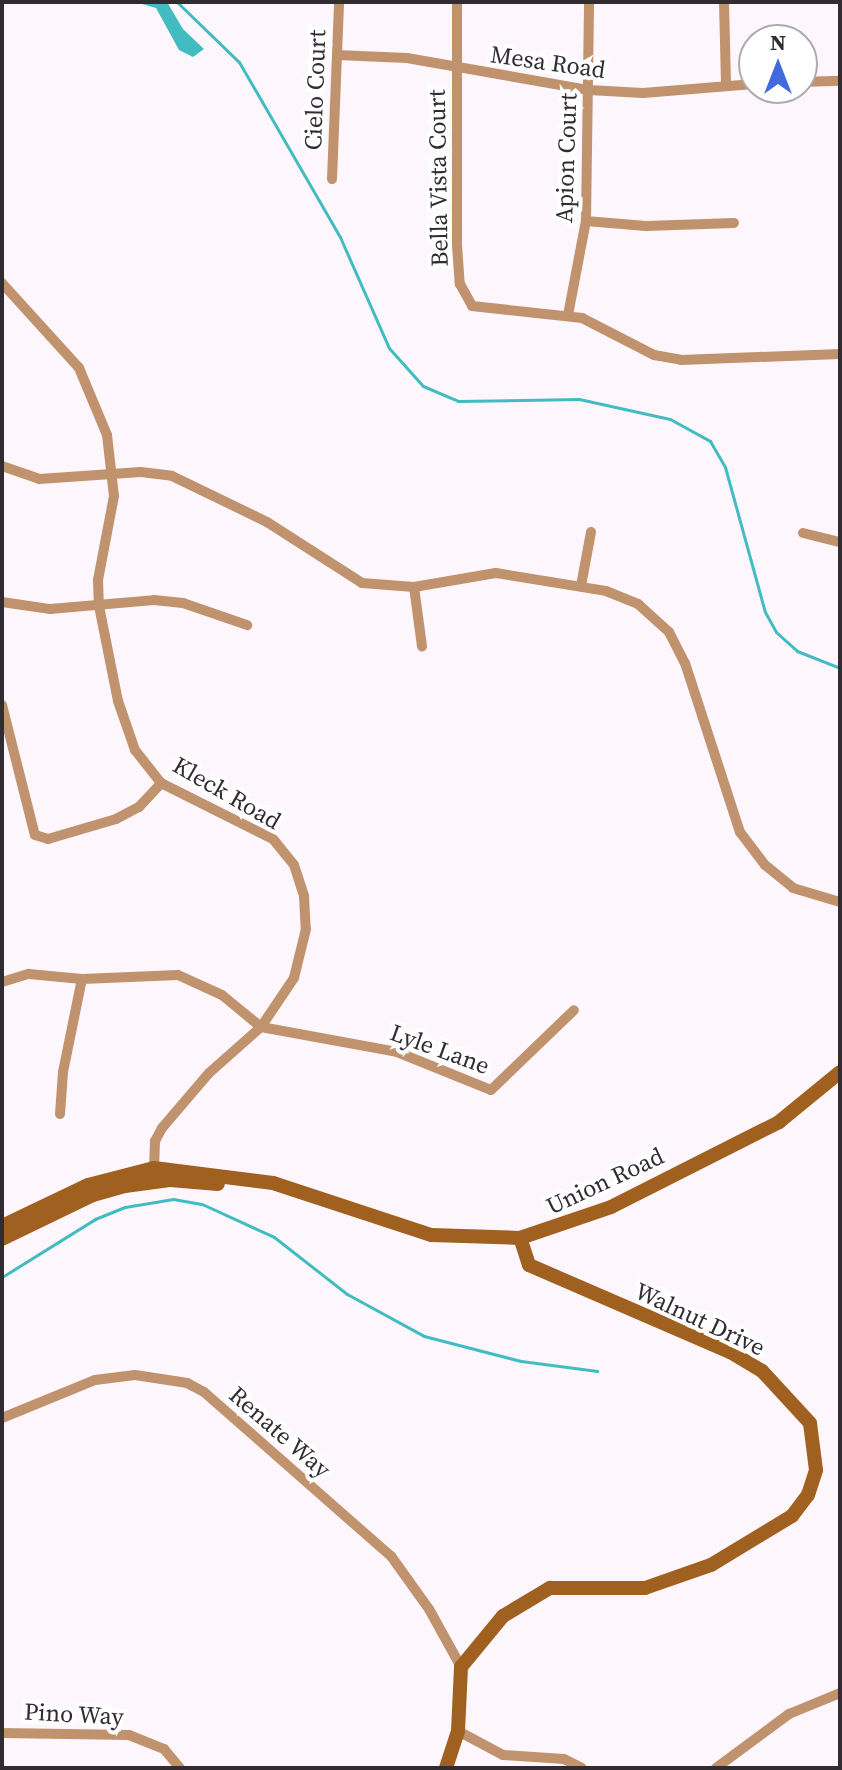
<!DOCTYPE html>
<style>
body{margin:0}
#map{position:relative;width:842px;height:1770px;overflow:hidden;background:#fdf7fd;font-family:"Source Serif 4",serif}
div>[style]{position:absolute}
.water>*{inset:0;background:#42bcc1}
.stream>*{height:3px;margin:-1.5px;padding:0 1.5px;transform-origin:1.5px;border-radius:1.5px;background:#42bcc1}
.street>*{height:10px;margin:-5px;padding:0 5px;transform-origin:5px;border-radius:5px;background:#c0936e}
.secondary>*{height:14px;margin:-7px;padding:0 7px;transform-origin:7px;border-radius:7px;background:#a06120}
span{translate:-50% -50%;white-space:nowrap;text-align:center;line-height:1.15;-webkit-text-stroke:8px #fff;paint-order:stroke}
.street-label{font-size:24px;color:#312c31}
.frame{position:absolute;inset:0;border:4px solid #312c31;pointer-events:none}
.north{position:absolute;left:738px;top:24px;width:80px;height:80px;box-sizing:border-box;background:#fff;border:2px solid #adabad;border-radius:50%;rotate:0deg;font-size:22px;font-weight:700;line-height:32px;text-align:center;color:#312c31}
.north::after{content:'';display:block;margin:auto;width:28px;height:36px;background:#436adc;clip-path:polygon(50% 0,100% 100%,50% 72%,0 100%)}
</style>
<div id="map">
<div class="water">
<div style="clip-path:polygon(135px 2px,167px 2px,183px 29px,204px 49px,193px 57px,179px 50px,156px 8px)"></div>
</div>
<div class="stream">
<div style="left:177px;top:2px;width:86px;rotate:44.1deg"></div>
<div style="left:239px;top:62px;width:202px;rotate:60deg"></div>
<div style="left:340px;top:237px;width:121px;rotate:66.2deg"></div>
<div style="left:389px;top:348px;width:51px;rotate:48.2deg"></div>
<div style="left:423px;top:386px;width:38px;rotate:23deg"></div>
<div style="left:458px;top:401px;width:121px;rotate:-0.9deg"></div>
<div style="left:579px;top:399px;width:93px;rotate:12.4deg"></div>
<div style="left:670px;top:419px;width:46px;rotate:28.8deg"></div>
<div style="left:710px;top:441px;width:30px;rotate:60deg"></div>
<div style="left:725px;top:467px;width:150px;rotate:74.6deg"></div>
<div style="left:765px;top:612px;width:23px;rotate:61deg"></div>
<div style="left:776px;top:632px;width:28px;rotate:42deg"></div>
<div style="left:797px;top:651px;width:46px;rotate:21.6deg"></div>
<div style="left:2px;top:1277px;width:110px;rotate:-31.9deg"></div>
<div style="left:95px;top:1219px;width:32px;rotate:-22deg"></div>
<div style="left:125px;top:1207px;width:49px;rotate:-9.5deg"></div>
<div style="left:173px;top:1199px;width:29px;rotate:10deg"></div>
<div style="left:202px;top:1204px;width:79px;rotate:24.6deg"></div>
<div style="left:274px;top:1237px;width:93px;rotate:38deg"></div>
<div style="left:347px;top:1294px;width:88px;rotate:28.6deg"></div>
<div style="left:424px;top:1336px;width:100px;rotate:14.5deg"></div>
<div style="left:521px;top:1361px;width:77px;rotate:7.5deg"></div>
</div>
<div class="street">
<div style="left:457px;top:2px;width:243px;rotate:90deg"></div>
<div style="left:457px;top:245px;width:39px;rotate:86deg"></div>
<div style="left:460px;top:284px;width:25px;rotate:61deg"></div>
<div style="left:472px;top:306px;width:111px;rotate:6.2deg"></div>
<div style="left:582px;top:318px;width:81px;rotate:27.2deg"></div>
<div style="left:654px;top:355px;width:27px;rotate:10deg"></div>
<div style="left:681px;top:360px;width:159px;rotate:-2.2deg"></div>
<div style="left:724px;top:2px;width:84px;rotate:88.6deg"></div>
<div style="left:337px;top:55px;width:70px;rotate:2.5deg"></div>
<div style="left:407px;top:58px;width:185px;rotate:10deg"></div>
<div style="left:589px;top:90px;width:54px;rotate:3.2deg"></div>
<div style="left:643px;top:93px;width:111px;rotate:-4.6deg"></div>
<div style="left:802px;top:82px;width:38px;rotate:-2deg"></div>
<div style="left:332px;top:179px;width:177px;rotate:-87.7deg"></div>
<div style="left:586px;top:221px;width:60px;rotate:4.8deg"></div>
<div style="left:646px;top:226px;width:88px;rotate:-2deg"></div>
<div style="left:2px;top:283px;width:115px;rotate:47.8deg"></div>
<div style="left:79px;top:368px;width:73px;rotate:67.3deg"></div>
<div style="left:107px;top:435px;width:61px;rotate:83.5deg"></div>
<div style="left:114px;top:496px;width:86px;rotate:100.8deg"></div>
<div style="left:98px;top:580px;width:26px;rotate:88deg"></div>
<div style="left:99px;top:606px;width:97px;rotate:78.7deg"></div>
<div style="left:118px;top:701px;width:52px;rotate:70.9deg"></div>
<div style="left:135px;top:750px;width:42px;rotate:51.8deg"></div>
<div style="left:161px;top:783px;width:125px;rotate:26.6deg"></div>
<div style="left:273px;top:839px;width:33px;rotate:51deg"></div>
<div style="left:294px;top:865px;width:33px;rotate:72deg"></div>
<div style="left:304px;top:896px;width:33px;rotate:87deg"></div>
<div style="left:306px;top:929px;width:50px;rotate:103.8deg"></div>
<div style="left:294px;top:978px;width:59px;rotate:124deg"></div>
<div style="left:261px;top:1027px;width:69px;rotate:138.5deg"></div>
<div style="left:209px;top:1073px;width:72px;rotate:130.5deg"></div>
<div style="left:162px;top:1128px;width:15px;rotate:118deg"></div>
<div style="left:155px;top:1141px;width:31px;rotate:92deg"></div>
<div style="left:568px;top:315px;width:96px;rotate:-79.2deg"></div>
<div style="left:586px;top:221px;width:219px;rotate:-89.2deg"></div>
<div style="left:2px;top:466px;width:39px;rotate:19deg"></div>
<div style="left:39px;top:479px;width:102px;rotate:-3.9deg"></div>
<div style="left:141px;top:472px;width:31px;rotate:7deg"></div>
<div style="left:172px;top:476px;width:106px;rotate:25.8deg"></div>
<div style="left:267px;top:522px;width:113px;rotate:32.7deg"></div>
<div style="left:362px;top:583px;width:52px;rotate:4.4deg"></div>
<div style="left:414px;top:587px;width:83px;rotate:-9.7deg"></div>
<div style="left:496px;top:573px;width:111px;rotate:9.3deg"></div>
<div style="left:606px;top:591px;width:35px;rotate:22deg"></div>
<div style="left:638px;top:604px;width:42px;rotate:42.1deg"></div>
<div style="left:669px;top:632px;width:35px;rotate:63deg"></div>
<div style="left:685px;top:663px;width:178px;rotate:72deg"></div>
<div style="left:740px;top:832px;width:41px;rotate:52.9deg"></div>
<div style="left:765px;top:865px;width:36px;rotate:39deg"></div>
<div style="left:793px;top:888px;width:49px;rotate:16.6deg"></div>
<div style="left:803px;top:533px;width:38px;rotate:14deg"></div>
<div style="left:581px;top:586px;width:55px;rotate:-79.5deg"></div>
<div style="left:414px;top:587px;width:60px;rotate:82.3deg"></div>
<div style="left:2px;top:602px;width:49px;rotate:8.3deg"></div>
<div style="left:50px;top:609px;width:104px;rotate:-4.9deg"></div>
<div style="left:154px;top:600px;width:29px;rotate:6deg"></div>
<div style="left:183px;top:603px;width:68px;rotate:19deg"></div>
<div style="left:2px;top:705px;width:134px;rotate:75.8deg"></div>
<div style="left:35px;top:835px;width:14px;rotate:17deg"></div>
<div style="left:48px;top:839px;width:71px;rotate:-16.4deg"></div>
<div style="left:116px;top:819px;width:26px;rotate:-28deg"></div>
<div style="left:139px;top:807px;width:33px;rotate:-47deg"></div>
<div style="left:2px;top:982px;width:28px;rotate:-17deg"></div>
<div style="left:29px;top:974px;width:53px;rotate:5.4deg"></div>
<div style="left:82px;top:979px;width:96px;rotate:-2.4deg"></div>
<div style="left:178px;top:975px;width:48px;rotate:24.4deg"></div>
<div style="left:222px;top:995px;width:50px;rotate:39.4deg"></div>
<div style="left:261px;top:1027px;width:138px;rotate:10.4deg"></div>
<div style="left:397px;top:1052px;width:101px;rotate:22deg"></div>
<div style="left:491px;top:1090px;width:115px;rotate:-43.9deg"></div>
<div style="left:60px;top:1114px;width:42px;rotate:-85.9deg"></div>
<div style="left:63px;top:1072px;width:95px;rotate:-78.5deg"></div>
<div style="left:2px;top:1418px;width:100px;rotate:-22.2deg"></div>
<div style="left:95px;top:1380px;width:40px;rotate:-7.1deg"></div>
<div style="left:135px;top:1375px;width:53px;rotate:8.7deg"></div>
<div style="left:187px;top:1383px;width:19px;rotate:28deg"></div>
<div style="left:204px;top:1392px;width:249px;rotate:41.3deg"></div>
<div style="left:391px;top:1556px;width:65px;rotate:54.4deg"></div>
<div style="left:429px;top:1609px;width:66px;rotate:61.1deg"></div>
<div style="left:458px;top:1731px;width:51px;rotate:28.1deg"></div>
<div style="left:503px;top:1755px;width:61px;rotate:3.8deg"></div>
<div style="left:564px;top:1759px;width:20px;rotate:27deg"></div>
<div style="left:2px;top:1733px;width:127px;rotate:0.9deg"></div>
<div style="left:129px;top:1735px;width:38px;rotate:22deg"></div>
<div style="left:164px;top:1749px;width:25px;rotate:50deg"></div>
<div style="left:716px;top:1768px;width:91px;rotate:-36.5deg"></div>
<div style="left:789px;top:1714px;width:55px;rotate:-22.4deg"></div>
</div>
<div class="secondary">
<div style="left:2px;top:1226px;width:95px;rotate:-25.5deg"></div>
<div style="left:88px;top:1185px;width:68px;rotate:-14.4deg"></div>
<div style="left:154px;top:1168px;width:120px;rotate:7.2deg"></div>
<div style="left:273px;top:1183px;width:166px;rotate:18.2deg"></div>
<div style="left:431px;top:1235px;width:89px;rotate:1.9deg"></div>
<div style="left:520px;top:1238px;width:96px;rotate:-18.8deg"></div>
<div style="left:611px;top:1207px;width:188px;rotate:-26.8deg"></div>
<div style="left:779px;top:1122px;width:79px;rotate:-39.3deg"></div>
<div style="left:2px;top:1239px;width:101px;rotate:-25.8deg"></div>
<div style="left:93px;top:1195px;width:33px;rotate:-16deg"></div>
<div style="left:125px;top:1186px;width:45px;rotate:-7.6deg"></div>
<div style="left:170px;top:1180px;width:48px;rotate:4.8deg"></div>
<div style="left:446px;top:1768px;width:39px;rotate:-72deg"></div>
<div style="left:458px;top:1731px;width:64px;rotate:-87.3deg"></div>
<div style="left:461px;top:1667px;width:66px;rotate:-50.5deg"></div>
<div style="left:503px;top:1616px;width:55px;rotate:-30.8deg"></div>
<div style="left:550px;top:1588px;width:95px"></div>
<div style="left:645px;top:1588px;width:70px;rotate:-19.2deg"></div>
<div style="left:711px;top:1565px;width:95px;rotate:-31.2deg"></div>
<div style="left:792px;top:1516px;width:26px;rotate:-53deg"></div>
<div style="left:808px;top:1495px;width:26px;rotate:-72deg"></div>
<div style="left:816px;top:1470px;width:47px;rotate:-97.3deg"></div>
<div style="left:810px;top:1423px;width:71px;rotate:-132.7deg"></div>
<div style="left:762px;top:1371px;width:37px;rotate:-149deg"></div>
<div style="left:730px;top:1352px;width:219px;rotate:-156.6deg"></div>
<div style="left:529px;top:1265px;width:28px;rotate:-108deg"></div>
</div>
<div class="street-label">
<span style="left:548px;top:62px;rotate:8deg">Mesa Road</span>
<span style="left:315px;top:90px;rotate:-88deg">Cielo Court</span>
<span style="left:566px;top:158px;rotate:-88deg">Apion Court</span>
<span style="left:438px;top:178px;rotate:-91deg">Bella Vista Court</span>
<span style="left:227px;top:793px;rotate:30deg">Kleck Road</span>
<span style="left:440px;top:1049px;rotate:20deg">Lyle Lane</span>
<span style="left:605px;top:1181px;rotate:-25deg">Union Road</span>
<span style="left:700px;top:1319px;rotate:25deg">Walnut Drive</span>
<span style="left:280px;top:1432px;rotate:41deg">Renate Way</span>
<span style="left:74px;top:1714px;rotate:3deg">Pino Way</span>
</div>
<div class="frame"></div>
<div class="north">N</div>
</div>
